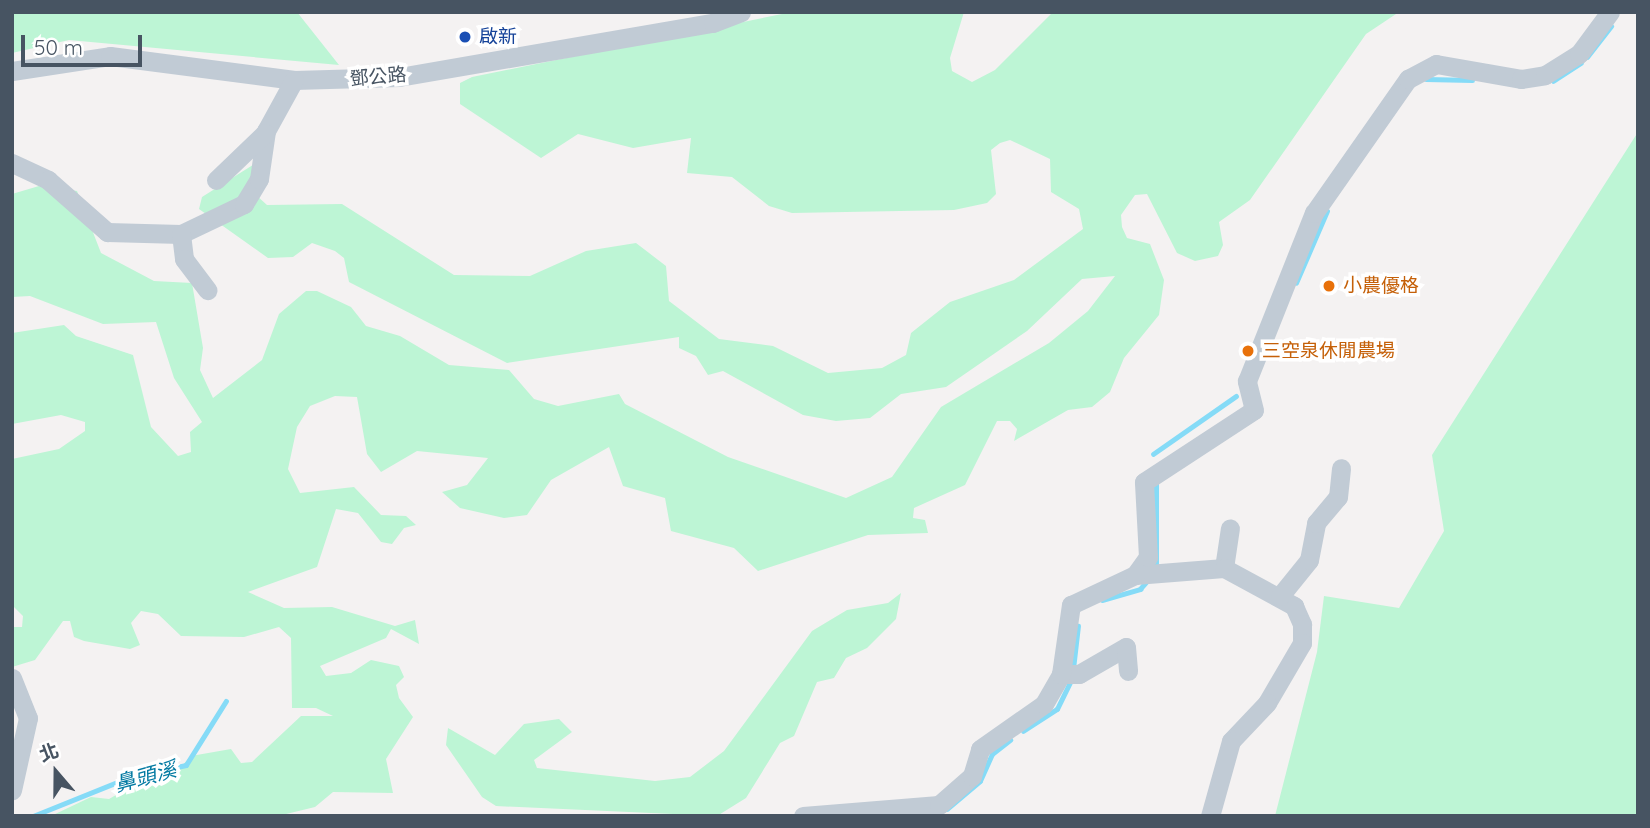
<!DOCTYPE html>
<meta charset="utf-8">
<style>
body{margin:0}
#map{position:relative;width:1650px;height:828px;overflow:hidden;background:#f4f2f2;font-family:Quicksand,"Noto Sans TC",sans-serif}
div>[style]{position:absolute}
.green>*{inset:0;background:#bdf5d5}
.stream>*{height:4.5px;margin:-2.25px;padding:0 2.25px;transform-origin:2.25px;border-radius:2.25px;background:#85dbf7}
.minor>*{height:19px;margin:-9.5px;padding:0 9.5px;transform-origin:9.5px;border-radius:9.5px;background:#c1cbd5}
.dots>*{width:19px;height:19px;translate:-50% -50%;box-sizing:border-box;border:4px solid #fff;border-radius:50%}
span{translate:-50% -50%;white-space:nowrap;text-align:center;line-height:1.15;-webkit-text-stroke:7px #fff;paint-order:stroke}
.transit-label{font-size:19px;color:#164399}
.left{translate:0 -50%;text-align:left}
.street-label{font-size:19px;color:#475462}
.food-label{font-size:19px;color:#c56008}
.water-label{font-size:21px;color:#037aa2;font-style:italic}
.frame{position:absolute;inset:0;border:14px solid #475462;pointer-events:none}
.north{position:absolute;left:21px;top:737px;width:70px;height:70px;-webkit-text-stroke:5px #fff;paint-order:stroke;rotate:340deg;font-size:19px;font-weight:700;line-height:28px;text-align:center;color:#475462}
.north::after{content:'';display:block;margin:auto;width:24px;height:32px;background:#475462;clip-path:polygon(50% 0,100% 100%,50% 72%,0 100%)}
.scale{position:absolute;left:21px;top:35px;width:121px;height:32px;box-sizing:border-box;border:4px solid #475462;border-top:0;padding-left:9px;font-size:21px;line-height:24px;white-space:nowrap;color:#475462;-webkit-text-stroke:5px #fff;paint-order:stroke}
</style>
<div id="map">
<div class="green">
<div style="clip-path:polygon(12px 12px,297px 12px,339px 65px,69px 40px,12px 53px)"></div>
<div style="clip-path:polygon(792px 12px,964px 12px,950px 58px,952px 71px,972px 82px,995px 70px,1053px 12px,1399px 12px,1366px 34px,1250px 200px,1219px 222px,1223px 245px,1218px 256px,1195px 261px,1177px 253px,1147px 194px,1135px 195px,1121px 215px,1122px 227px,1127px 238px,1150px 244px,1164px 280px,1159px 315px,1124px 358px,1110px 392px,1092px 407px,1068px 410px,1014px 441px,1017px 429px,1010px 421px,997px 421px,965px 485px,914px 508px,913px 518px,925px 520px,928px 533px,868px 535px,758px 571px,734px 548px,671px 531px,665px 498px,623px 486px,609px 447px,551px 480px,527px 515px,504px 518px,460px 508px,442px 492px,467px 485px,488px 458px,417px 451px,381px 472px,367px 454px,357px 397px,335px 396px,310px 406px,297px 427px,288px 469px,300px 493px,354px 487px,381px 515px,406px 516px,416px 525px,404px 528px,392px 544px,381px 542px,358px 513px,336px 509px,317px 567px,248px 592px,284px 608px,332px 607px,395px 626px,415px 620px,419px 644px,391px 629px,386px 638px,320px 666px,326px 676px,351px 673px,371px 660px,399px 666px,404px 677px,396px 685px,399px 698px,413px 717px,386px 759px,393px 793px,333px 792px,315px 807px,278px 816px,51px 816px,91px 797px,109px 799px,142px 780px,167px 782px,191px 756px,231px 749px,241px 763px,252px 762px,301px 716px,333px 716px,316px 708px,292px 708px,291px 638px,279px 627px,244px 637px,181px 636px,158px 614px,141px 611px,131px 623px,140px 645px,130px 649px,84px 641px,74px 637px,70px 621px,63px 621px,35px 660px,12px 667px,12px 627px,22px 627px,23px 616px,12px 605px,12px 459px,59px 449px,85px 431px,85px 422px,61px 415px,12px 424px,12px 333px,64px 325px,76px 336px,133px 355px,151px 427px,178px 456px,191px 452px,190px 432px,202px 422px,174px 378px,156px 322px,103px 324px,30px 296px,12px 297px,12px 194px,39px 186px,77px 191px,101px 253px,154px 281px,192px 283px,203px 348px,200px 370px,213px 398px,262px 360px,279px 314px,306px 291px,317px 291px,351px 307px,366px 326px,400px 336px,449px 365px,509px 370px,534px 399px,558px 406px,619px 394px,625px 404px,728px 457px,846px 498px,892px 477px,941px 407px,1049px 343px,1088px 311px,1115px 276px,1082px 279px,1027px 331px,946px 387px,901px 394px,870px 418px,836px 421px,803px 415px,723px 371px,708px 375px,696px 356px,679px 348px,679px 337px,507px 363px,349px 282px,344px 258px,335px 251px,312px 243px,293px 257px,268px 258px,199px 209px,202px 197px,256px 163px,256px 195px,267px 205px,342px 204px,454px 275px,530px 276px,586px 251px,636px 243px,666px 266px,669px 301px,719px 339px,773px 346px,828px 373px,882px 368px,906px 355px,911px 333px,950px 302px,1014px 280px,1083px 229px,1079px 209px,1051px 192px,1050px 159px,1010px 140px,1000px 143px,991px 150px,996px 194px,987px 203px,954px 210px,792px 213px,769px 206px,732px 177px,687px 173px,691px 138px,633px 148px,578px 134px,541px 158px,460px 104px,460px 83px,472px 77px)"></div>
<div style="clip-path:polygon(1638px 132px,1638px 816px,1275px 816px,1317px 652px,1324px 596px,1399px 608px,1444px 531px,1432px 455px)"></div>
<div style="clip-path:polygon(901px 593px,896px 619px,867px 648px,846px 658px,834px 678px,817px 682px,794px 736px,780px 743px,746px 798px,717px 816px,496px 806px,482px 797px,446px 745px,448px 728px,495px 755px,524px 724px,559px 719px,572px 732px,534px 760px,537px 768px,655px 781px,690px 777px,724px 751px,812px 631px,847px 610px,888px 603px)"></div>
</div>
<div class="stream">
<div style="left:1587px;top:57px;width:39px;rotate:-52deg"></div>
<div style="left:1426px;top:79px;width:46px;rotate:1.2deg"></div>
<div style="left:1553px;top:81px;width:33px;rotate:-33deg"></div>
<div style="left:1296px;top:283px;width:78px;rotate:-66.7deg"></div>
<div style="left:1153px;top:454px;width:101px;rotate:-34.9deg"></div>
<div style="left:1156px;top:568px;width:86px;rotate:-90deg"></div>
<div style="left:1102px;top:600px;width:40px;rotate:-16deg"></div>
<div style="left:1140px;top:589px;width:11px;rotate:-49deg"></div>
<div style="left:1073px;top:669px;width:43px;rotate:-83.4deg"></div>
<div style="left:1023px;top:731px;width:40px;rotate:-32.9deg"></div>
<div style="left:1057px;top:709px;width:34px;rotate:-64deg"></div>
<div style="left:947px;top:809px;width:43px;rotate:-40.3deg"></div>
<div style="left:980px;top:781px;width:30px;rotate:-66deg"></div>
<div style="left:992px;top:754px;width:23px;rotate:-38deg"></div>
<div style="left:33px;top:816px;width:105px;rotate:-21.9deg"></div>
<div style="left:130px;top:777px;width:57px;rotate:-12.1deg"></div>
<div style="left:186px;top:765px;width:75px;rotate:-58deg"></div>
</div>
<div class="minor">
<div style="left:12px;top:71px;width:99px;rotate:-8.7deg"></div>
<div style="left:110px;top:56px;width:186px;rotate:7.4deg"></div>
<div style="left:294px;top:80px;width:105px;rotate:-1.6deg"></div>
<div style="left:399px;top:77px;width:319px;rotate:-9.8deg"></div>
<div style="left:713px;top:23px;width:30px;rotate:-21deg"></div>
<div style="left:12px;top:163px;width:40px;rotate:25deg"></div>
<div style="left:48px;top:180px;width:79px;rotate:41.4deg"></div>
<div style="left:107px;top:232px;width:74px;rotate:1.5deg"></div>
<div style="left:181px;top:234px;width:70px;rotate:-25.5deg"></div>
<div style="left:244px;top:204px;width:29px;rotate:-59deg"></div>
<div style="left:259px;top:179px;width:49px;rotate:-81.7deg"></div>
<div style="left:266px;top:131px;width:58px;rotate:-61.2deg"></div>
<div style="left:216px;top:180px;width:68px;rotate:-43.8deg"></div>
<div style="left:181px;top:234px;width:25px;rotate:83deg"></div>
<div style="left:184px;top:259px;width:39px;rotate:53deg"></div>
<div style="left:1224px;top:568px;width:40px;rotate:-81.5deg"></div>
<div style="left:1135px;top:575px;width:89px;rotate:-4.5deg"></div>
<div style="left:1224px;top:568px;width:80px;rotate:28.5deg"></div>
<div style="left:1294px;top:606px;width:20px;rotate:66deg"></div>
<div style="left:1302px;top:624px;width:19px;rotate:90deg"></div>
<div style="left:1302px;top:643px;width:69px;rotate:120.3deg"></div>
<div style="left:1267px;top:703px;width:52px;rotate:133.5deg"></div>
<div style="left:1231px;top:741px;width:78px;rotate:105.6deg"></div>
<div style="left:1280px;top:596px;width:46px;rotate:-51.1deg"></div>
<div style="left:1309px;top:560px;width:38px;rotate:-79deg"></div>
<div style="left:1316px;top:523px;width:34px;rotate:-50deg"></div>
<div style="left:1338px;top:497px;width:29px;rotate:-84deg"></div>
<div style="left:1061px;top:674px;width:18px"></div>
<div style="left:1079px;top:674px;width:54px;rotate:-29.9deg"></div>
<div style="left:1126px;top:647px;width:24px;rotate:85deg"></div>
<div style="left:12px;top:678px;width:43px;rotate:68.2deg"></div>
<div style="left:28px;top:718px;width:74px;rotate:102.5deg"></div>
<div style="left:803px;top:816px;width:136px;rotate:-4.6deg"></div>
<div style="left:939px;top:805px;width:44px;rotate:-41.3deg"></div>
<div style="left:972px;top:776px;width:28px;rotate:-73deg"></div>
<div style="left:980px;top:749px;width:78px;rotate:-35.1deg"></div>
<div style="left:1044px;top:704px;width:34px;rotate:-60deg"></div>
<div style="left:1061px;top:674px;width:70px;rotate:-81.8deg"></div>
<div style="left:1071px;top:605px;width:71px;rotate:-25.1deg"></div>
<div style="left:1135px;top:575px;width:22px;rotate:-54deg"></div>
<div style="left:1148px;top:557px;width:75px;rotate:-93.1deg"></div>
<div style="left:1144px;top:482px;width:131px;rotate:-33.2deg"></div>
<div style="left:1254px;top:410px;width:30px;rotate:-104deg"></div>
<div style="left:1247px;top:381px;width:181px;rotate:-68.3deg"></div>
<div style="left:1314px;top:213px;width:164px;rotate:-55deg"></div>
<div style="left:1408px;top:79px;width:32px;rotate:-28deg"></div>
<div style="left:1436px;top:64px;width:86px;rotate:10deg"></div>
<div style="left:1521px;top:79px;width:24px;rotate:-9deg"></div>
<div style="left:1545px;top:75px;width:40px;rotate:-32deg"></div>
<div style="left:1579px;top:54px;width:52px;rotate:-53.6deg"></div>
</div>
<div class="dots">
<div style="left:465px;top:37px;background:#1a4fb4"></div>
<div style="left:1329px;top:286px;background:#e8710a"></div>
<div style="left:1248px;top:351px;background:#e8710a"></div>
</div>
<div class="transit-label">
<span class="left" style="left:479px;top:37px">啟新</span>
</div>
<div class="street-label">
<span style="left:378px;top:77px;rotate:-5deg">鄧公路</span>
</div>
<div class="food-label">
<span class="left" style="left:1343px;top:286px">小農優格</span>
<span class="left" style="left:1262px;top:351px">三空泉休閒農場</span>
</div>
<div class="water-label">
<span style="left:145px;top:776px;rotate:-15deg">鼻頭溪</span>
</div>
<div class="frame"></div>
<div class="north">北</div>
<div class="scale">50 m</div>
</div>
